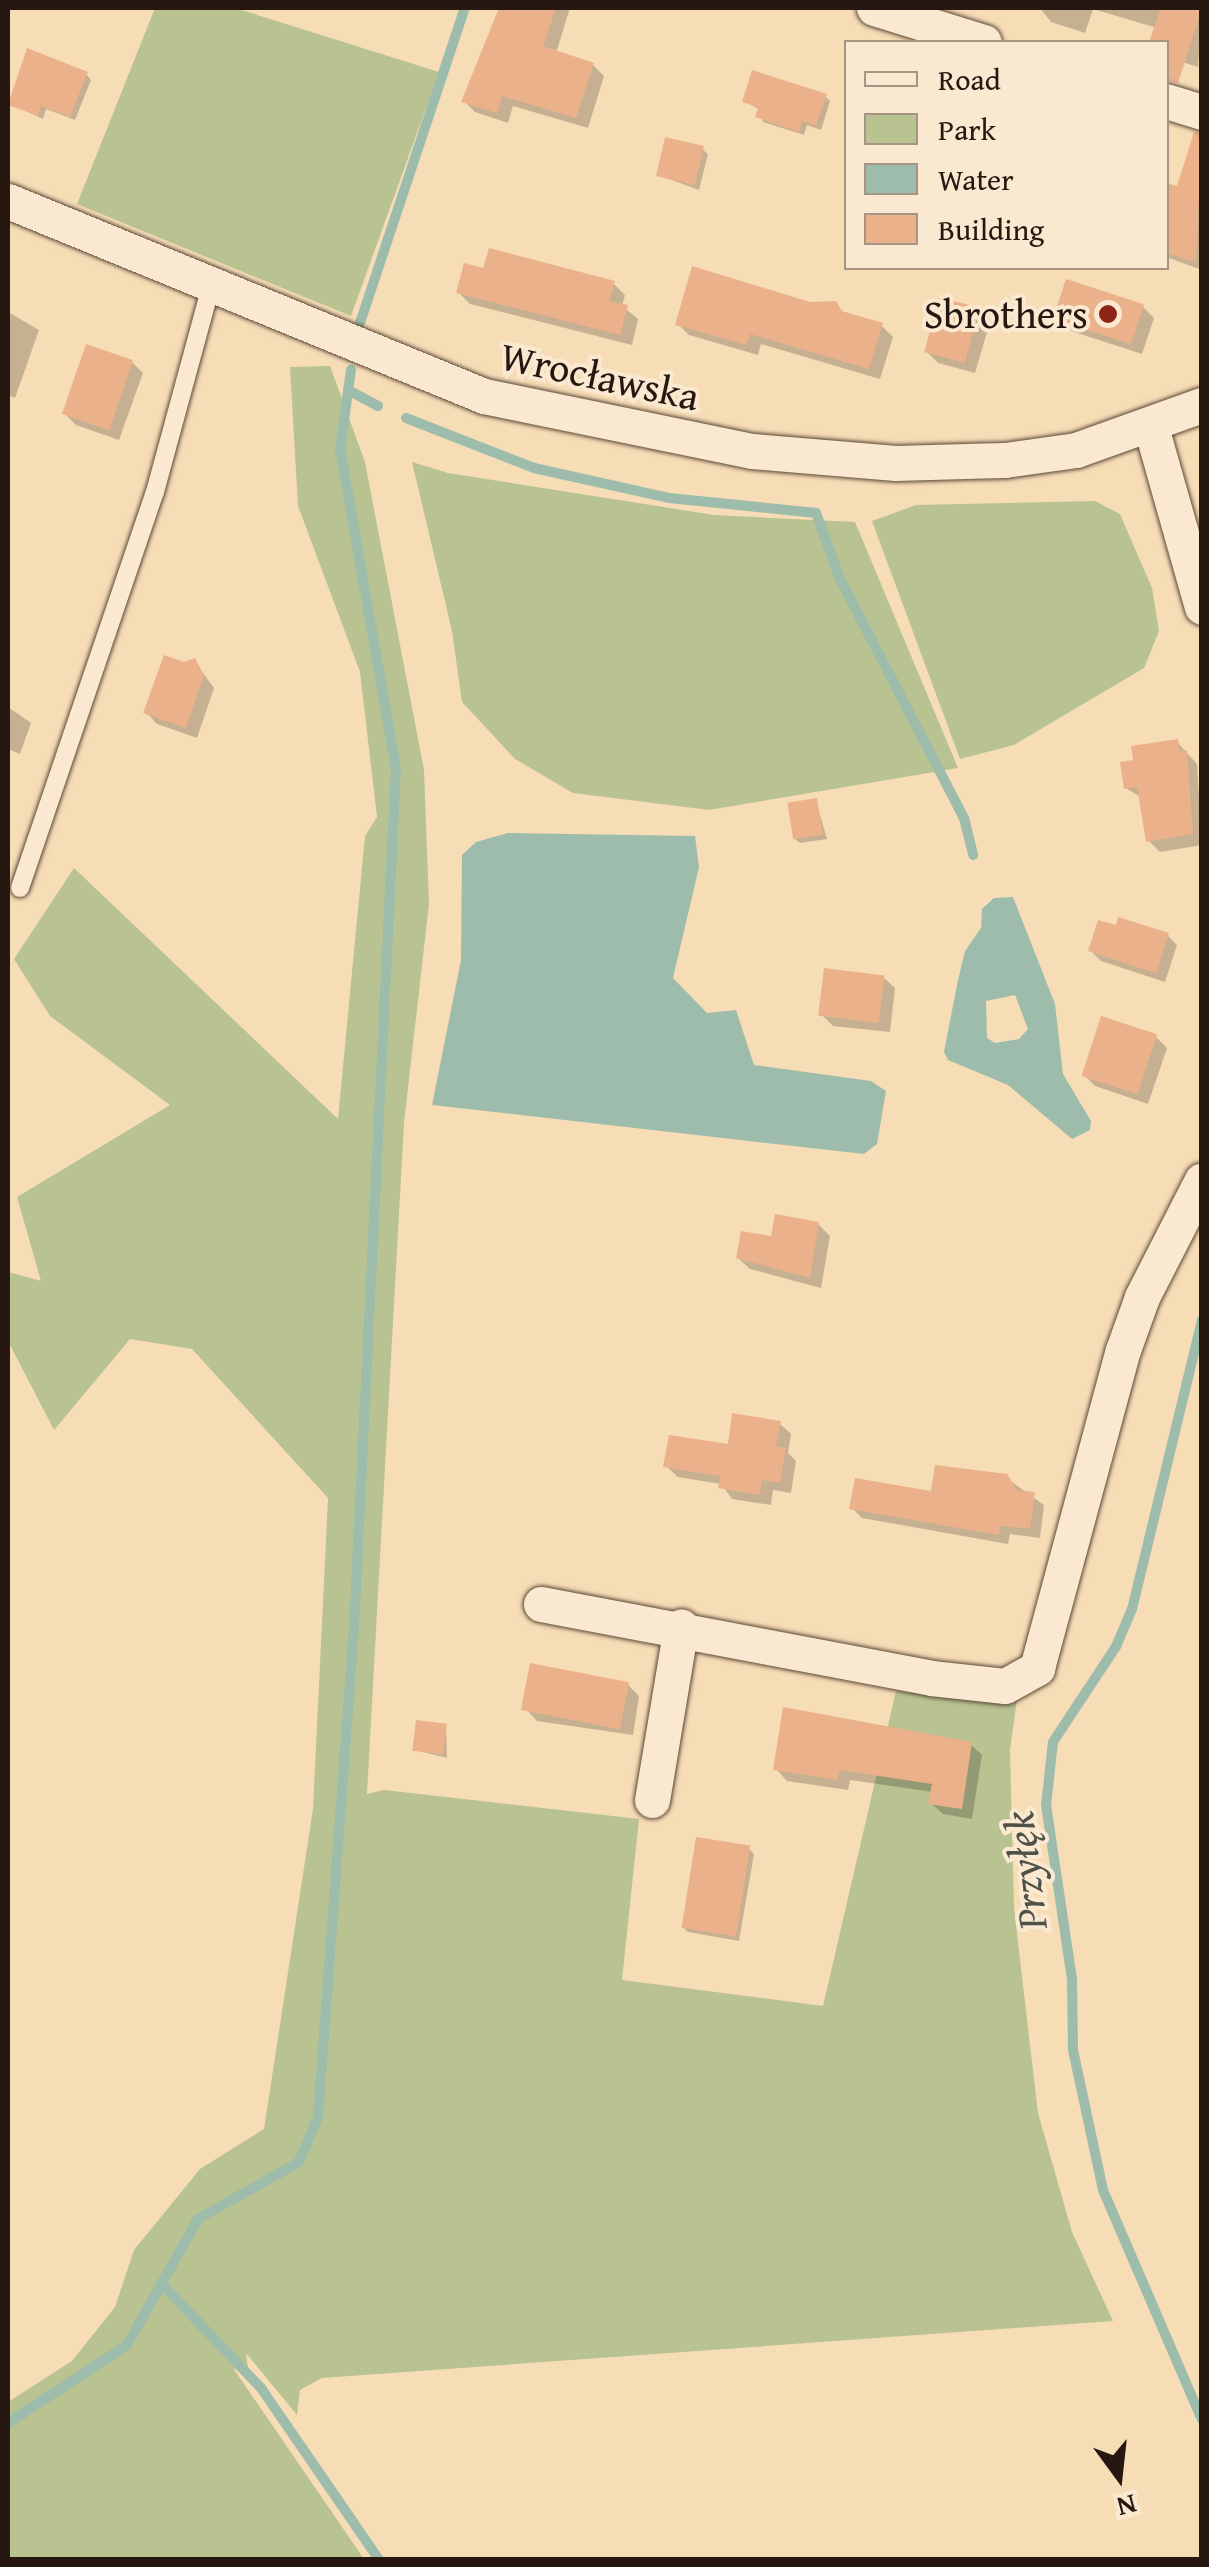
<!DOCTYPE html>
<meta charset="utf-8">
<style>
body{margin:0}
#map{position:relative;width:1209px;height:2567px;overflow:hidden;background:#f7ddb6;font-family:"Gentium Book Plus",serif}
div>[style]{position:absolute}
.green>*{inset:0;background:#b9c291}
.water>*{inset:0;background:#9dbcac}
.shadow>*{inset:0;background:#0003}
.stream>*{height:10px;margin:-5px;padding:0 5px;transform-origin:5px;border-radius:5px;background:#9dbcac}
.building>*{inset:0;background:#ebb18a;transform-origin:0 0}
.roads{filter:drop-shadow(0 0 2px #5b483a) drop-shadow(0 0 2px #5b483a)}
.lane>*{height:18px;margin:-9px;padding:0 9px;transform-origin:9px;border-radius:9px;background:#fae9d0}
.street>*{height:35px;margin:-17.5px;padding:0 17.5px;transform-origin:17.5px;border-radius:17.5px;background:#fae9d0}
.dots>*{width:28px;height:28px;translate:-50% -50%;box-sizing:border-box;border:5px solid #fae9d0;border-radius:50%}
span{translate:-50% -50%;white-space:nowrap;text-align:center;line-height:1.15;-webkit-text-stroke:8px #fae9d0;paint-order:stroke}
.poi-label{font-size:40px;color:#271711}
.right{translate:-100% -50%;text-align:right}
.street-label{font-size:40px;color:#271711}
.water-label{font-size:42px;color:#505147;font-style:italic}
.frame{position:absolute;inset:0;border:10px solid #271711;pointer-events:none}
.legend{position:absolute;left:844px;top:40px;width:325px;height:230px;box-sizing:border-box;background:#fae9d0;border:2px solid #a69584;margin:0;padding:12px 18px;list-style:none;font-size:30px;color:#271711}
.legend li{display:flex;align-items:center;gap:20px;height:50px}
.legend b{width:50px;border:2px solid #a69584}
.north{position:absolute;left:1069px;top:2427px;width:100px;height:100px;-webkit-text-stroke:8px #fae9d0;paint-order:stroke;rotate:165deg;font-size:28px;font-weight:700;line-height:40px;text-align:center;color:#271711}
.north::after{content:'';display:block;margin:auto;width:35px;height:45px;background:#271711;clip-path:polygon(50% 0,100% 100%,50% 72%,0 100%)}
</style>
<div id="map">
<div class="green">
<div style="clip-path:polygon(155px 8px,235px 8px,439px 72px,351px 316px,77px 204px)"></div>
<div style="clip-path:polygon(330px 366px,365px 462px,424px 770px,429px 904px,404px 1123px,367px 1794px,384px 1790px,639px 1819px,622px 1980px,823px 2006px,896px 1691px,1017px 1699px,1010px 1750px,1014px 1908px,1038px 2113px,1072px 2232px,1113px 2321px,322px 2378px,300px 2390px,297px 2415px,246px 2353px,249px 2376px,233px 2368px,364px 2559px,8px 2559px,8px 2402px,72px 2361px,115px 2307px,134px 2250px,200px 2169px,264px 2129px,313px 1809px,328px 1498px,192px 1349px,130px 1339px,54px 1430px,8px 1341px,8px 1272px,41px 1281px,17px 1197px,170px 1105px,50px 1016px,14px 959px,74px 868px,338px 1119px,365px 836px,377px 817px,360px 672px,298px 506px,290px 367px)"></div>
<div style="clip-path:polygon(412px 462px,448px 473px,714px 515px,855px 522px,958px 768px,709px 810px,573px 793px,515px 759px,462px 702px,452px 631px)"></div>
<div style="clip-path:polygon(1095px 501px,1120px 514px,1152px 588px,1159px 631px,1144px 668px,1014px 745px,960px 759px,872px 521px,916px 505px)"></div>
</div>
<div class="water">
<div style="clip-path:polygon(508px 833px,695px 836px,699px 867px,673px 978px,707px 1013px,736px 1010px,754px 1065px,871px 1081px,886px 1091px,877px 1144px,864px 1154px,432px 1105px,461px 960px,462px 855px,476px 842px)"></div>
<div style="clip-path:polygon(evenodd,1013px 897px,1055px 1004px,1063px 1074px,1091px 1121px,1090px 1130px,1072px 1139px,1008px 1085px,948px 1060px,944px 1052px,958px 980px,965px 951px,981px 928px,982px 909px,994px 898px,1013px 897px,1015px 995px,1028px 1029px,1019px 1039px,995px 1043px,987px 1038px,986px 1001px,1015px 995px)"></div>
</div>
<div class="shadow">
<div style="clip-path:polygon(500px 8px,570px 8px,556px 53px,593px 65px,604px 76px,588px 128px,513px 106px,508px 123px,475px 112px,464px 101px)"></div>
<div style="clip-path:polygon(1040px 8px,1202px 8px,1198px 67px,1166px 57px,1166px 42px,1152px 42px,1157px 28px,1093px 9px,1085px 33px,1051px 22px)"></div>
<div style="clip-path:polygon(86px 74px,91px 80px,75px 120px,46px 109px,43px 119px,9px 103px)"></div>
<div style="clip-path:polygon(825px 96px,830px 101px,821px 130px,807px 125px,804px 135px,763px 122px,760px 110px,745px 101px)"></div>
<div style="clip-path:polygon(702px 149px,708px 154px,699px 190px,658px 175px)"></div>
<div style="clip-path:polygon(1186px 165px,1202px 169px,1202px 270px,1166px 257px,1166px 185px,1179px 189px)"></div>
<div style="clip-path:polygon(485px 271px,613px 283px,625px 295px,622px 306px,638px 319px,632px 345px,470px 304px,459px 293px)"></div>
<div style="clip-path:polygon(810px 305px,882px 326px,893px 337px,880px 379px,761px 344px,758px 355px,689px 335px,678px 324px)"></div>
<div style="clip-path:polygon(1142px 306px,1154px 318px,1142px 354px,1068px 330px,1056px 319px)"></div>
<div style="clip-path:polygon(979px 311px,990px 322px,975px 373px,938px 363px,926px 351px)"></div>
<div style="clip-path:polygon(8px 312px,39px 330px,15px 398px,8px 395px)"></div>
<div style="clip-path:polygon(132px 362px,143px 373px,119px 440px,76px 425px,65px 414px)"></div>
<div style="clip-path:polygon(194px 661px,214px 688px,197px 738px,157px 724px,146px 712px)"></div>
<div style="clip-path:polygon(8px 707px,31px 723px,20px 754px,8px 749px)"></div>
<div style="clip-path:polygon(1177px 742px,1197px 764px,1202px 845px,1160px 852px,1148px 840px,1142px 798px,1126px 788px,1136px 762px)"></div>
<div style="clip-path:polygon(816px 801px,827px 839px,800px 843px,794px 838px)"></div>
<div style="clip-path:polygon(1167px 935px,1177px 945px,1165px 982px,1101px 961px,1091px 951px)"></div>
<div style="clip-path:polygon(883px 977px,895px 988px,890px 1032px,833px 1026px,822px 1015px)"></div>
<div style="clip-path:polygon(1155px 1036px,1167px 1048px,1148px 1104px,1095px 1086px,1084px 1075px)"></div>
<div style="clip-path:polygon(818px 1224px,830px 1236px,821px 1288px,750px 1269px,738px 1258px)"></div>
<div style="clip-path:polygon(779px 1423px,791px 1434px,788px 1453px,796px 1461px,791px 1493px,773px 1490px,771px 1505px,732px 1499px,721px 1484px,678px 1477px,666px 1466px,730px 1447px)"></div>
<div style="clip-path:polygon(1005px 1477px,1044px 1505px,1040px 1538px,1010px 1534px,1008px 1544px,862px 1518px,852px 1508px)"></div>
<div style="clip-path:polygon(628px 1685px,639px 1696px,633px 1735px,537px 1721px,526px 1709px)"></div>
<div style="clip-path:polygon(446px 1726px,447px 1758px,414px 1750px)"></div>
<div style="clip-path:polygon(970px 1744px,982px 1755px,972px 1819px,943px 1814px,931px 1803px,933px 1792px,850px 1780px,848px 1790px,787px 1781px,776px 1769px)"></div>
<div style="clip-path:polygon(749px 1849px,754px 1854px,739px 1941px,688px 1932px,683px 1927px)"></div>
</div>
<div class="stream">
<div style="left:360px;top:323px;width:332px;rotate:-71.6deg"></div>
<div style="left:348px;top:390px;width:34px;rotate:28deg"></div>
<div style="left:406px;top:418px;width:137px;rotate:21.3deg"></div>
<div style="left:534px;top:468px;width:138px;rotate:12.5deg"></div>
<div style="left:669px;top:498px;width:148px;rotate:5.8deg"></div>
<div style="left:816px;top:513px;width:68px;rotate:70.2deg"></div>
<div style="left:839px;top:577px;width:271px;rotate:62.6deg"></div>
<div style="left:964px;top:818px;width:38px;rotate:76deg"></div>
<div style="left:1202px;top:1320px;width:297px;rotate:103.6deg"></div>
<div style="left:1132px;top:1609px;width:39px;rotate:113deg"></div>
<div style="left:1117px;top:1645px;width:116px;rotate:123.4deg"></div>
<div style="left:1053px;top:1742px;width:63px;rotate:96.3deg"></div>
<div style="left:1046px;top:1805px;width:176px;rotate:81.5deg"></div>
<div style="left:1072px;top:1979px;width:71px;rotate:89.2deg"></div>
<div style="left:1073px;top:2050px;width:143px;rotate:77.9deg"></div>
<div style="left:1103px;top:2190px;width:250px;rotate:66.7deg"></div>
<div style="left:161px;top:2283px;width:145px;rotate:46.4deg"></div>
<div style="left:261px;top:2388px;width:209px;rotate:55.5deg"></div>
<div style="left:8px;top:2423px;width:142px;rotate:-33.2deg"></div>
<div style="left:127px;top:2345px;width:145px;rotate:-60.6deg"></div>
<div style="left:198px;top:2219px;width:116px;rotate:-29.4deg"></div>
<div style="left:299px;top:2162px;width:49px;rotate:-67.1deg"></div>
<div style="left:318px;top:2117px;width:491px;rotate:-85.8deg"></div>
<div style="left:354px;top:1627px;width:859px;rotate:-87.2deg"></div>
<div style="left:396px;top:769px;width:325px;rotate:-99.9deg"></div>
<div style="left:340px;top:449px;width:80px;rotate:-82.1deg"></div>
</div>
<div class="building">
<div style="clip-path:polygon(499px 8px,556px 8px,543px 46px,594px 63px,576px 118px,502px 96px,497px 113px,461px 102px)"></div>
<div style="clip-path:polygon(1161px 8px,1202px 8px,1178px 83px,1166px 80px,1166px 42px,1149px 42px)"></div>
<div style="clip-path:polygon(27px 48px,88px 72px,70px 117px,41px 106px,38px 116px,8px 105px)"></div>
<div style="clip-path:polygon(752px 70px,827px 94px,816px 126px,802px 121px,799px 132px,755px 117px,758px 107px,742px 102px)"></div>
<div style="clip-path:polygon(1194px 132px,1202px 133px,1196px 262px,1166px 253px,1166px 183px,1177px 186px)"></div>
<div style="left:665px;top:137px;width:40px;height:40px;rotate:13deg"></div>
<div style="clip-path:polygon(489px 248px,615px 281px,609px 301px,628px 305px,620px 335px,456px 293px,464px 263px,483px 268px)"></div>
<div style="clip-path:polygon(692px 266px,810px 302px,836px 301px,842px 311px,883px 323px,869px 369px,750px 334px,747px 345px,675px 325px)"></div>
<div style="left:1066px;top:279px;width:82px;height:42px;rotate:18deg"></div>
<div style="left:939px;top:297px;width:42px;height:57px;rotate:15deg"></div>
<div style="left:86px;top:344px;width:50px;height:74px;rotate:19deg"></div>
<div style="clip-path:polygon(164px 655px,184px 662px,195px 658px,204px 675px,186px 728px,143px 713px)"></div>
<div style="clip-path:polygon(1178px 739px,1180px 751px,1187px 750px,1193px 834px,1146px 842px,1137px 787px,1124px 789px,1120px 762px,1133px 760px,1131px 746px)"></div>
<div style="left:817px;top:798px;width:37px;height:30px;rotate:81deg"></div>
<div style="clip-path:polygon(1118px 917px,1169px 933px,1156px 973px,1088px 951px,1098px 920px,1116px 925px)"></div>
<div style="left:824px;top:968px;width:61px;height:48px;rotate:7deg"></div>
<div style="left:1101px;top:1016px;width:59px;height:63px;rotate:18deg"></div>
<div style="clip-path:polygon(775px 1214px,819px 1222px,810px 1278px,736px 1258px,741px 1231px,771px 1236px)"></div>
<div style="clip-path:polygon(732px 1413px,781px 1421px,776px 1446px,786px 1448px,780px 1483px,762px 1480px,760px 1495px,718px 1488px,720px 1476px,663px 1467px,669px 1435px,728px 1444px)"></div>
<div style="clip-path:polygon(935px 1465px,1007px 1474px,1017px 1490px,1035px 1492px,1030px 1529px,1000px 1526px,999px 1535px,849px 1509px,855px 1478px,931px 1491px)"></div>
<div style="left:530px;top:1663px;width:101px;height:48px;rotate:11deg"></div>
<div style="clip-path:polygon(783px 1707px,972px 1742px,962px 1809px,928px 1804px,932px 1784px,839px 1770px,838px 1780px,773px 1770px)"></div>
<div style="left:416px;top:1720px;width:31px;height:31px;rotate:7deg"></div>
<div style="left:696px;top:1837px;width:55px;height:92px;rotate:9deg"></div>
</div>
<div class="roads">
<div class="lane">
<div style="left:20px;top:888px;width:418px;rotate:-71.2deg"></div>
<div style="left:155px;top:492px;width:213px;rotate:-74.8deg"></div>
</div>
<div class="street">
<div style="left:874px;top:8px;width:115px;rotate:17.2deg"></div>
<div style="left:1166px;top:101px;width:38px;rotate:17deg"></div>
<div style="left:8px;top:201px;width:514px;rotate:22.28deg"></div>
<div style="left:484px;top:396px;width:274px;rotate:11.6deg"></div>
<div style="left:752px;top:451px;width:144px;rotate:4.8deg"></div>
<div style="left:895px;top:463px;width:110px;rotate:-1.6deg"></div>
<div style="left:1005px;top:460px;width:72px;rotate:-8deg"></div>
<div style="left:1076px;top:450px;width:134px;rotate:-19.7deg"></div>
<div style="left:1151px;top:427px;width:187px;rotate:74.2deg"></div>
<div style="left:541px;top:1604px;width:397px;rotate:10.7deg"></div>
<div style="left:931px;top:1678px;width:74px;rotate:6.2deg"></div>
<div style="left:1005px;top:1686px;width:37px;rotate:-29deg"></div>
<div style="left:1037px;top:1668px;width:329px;rotate:-74.9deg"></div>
<div style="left:1123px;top:1350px;width:56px;rotate:-70.3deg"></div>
<div style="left:1142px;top:1297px;width:131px;rotate:-62.9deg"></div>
<div style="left:652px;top:1800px;width:176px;rotate:-80.5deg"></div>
</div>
</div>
<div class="dots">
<div style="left:1108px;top:314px;background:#8f2418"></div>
</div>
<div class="poi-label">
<span class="right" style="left:1088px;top:314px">Sbrothers</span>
</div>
<div class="street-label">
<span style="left:600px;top:376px;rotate:12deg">Wrocławska</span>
</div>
<div class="water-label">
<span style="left:1025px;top:1871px;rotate:-97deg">Przyłęk</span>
</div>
<div class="frame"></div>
<ul class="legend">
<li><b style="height:12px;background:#fae9d0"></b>Road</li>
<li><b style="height:28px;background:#b9c291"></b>Park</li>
<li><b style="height:28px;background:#9dbcac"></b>Water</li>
<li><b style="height:28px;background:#ebb18a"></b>Building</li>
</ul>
<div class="north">N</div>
</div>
